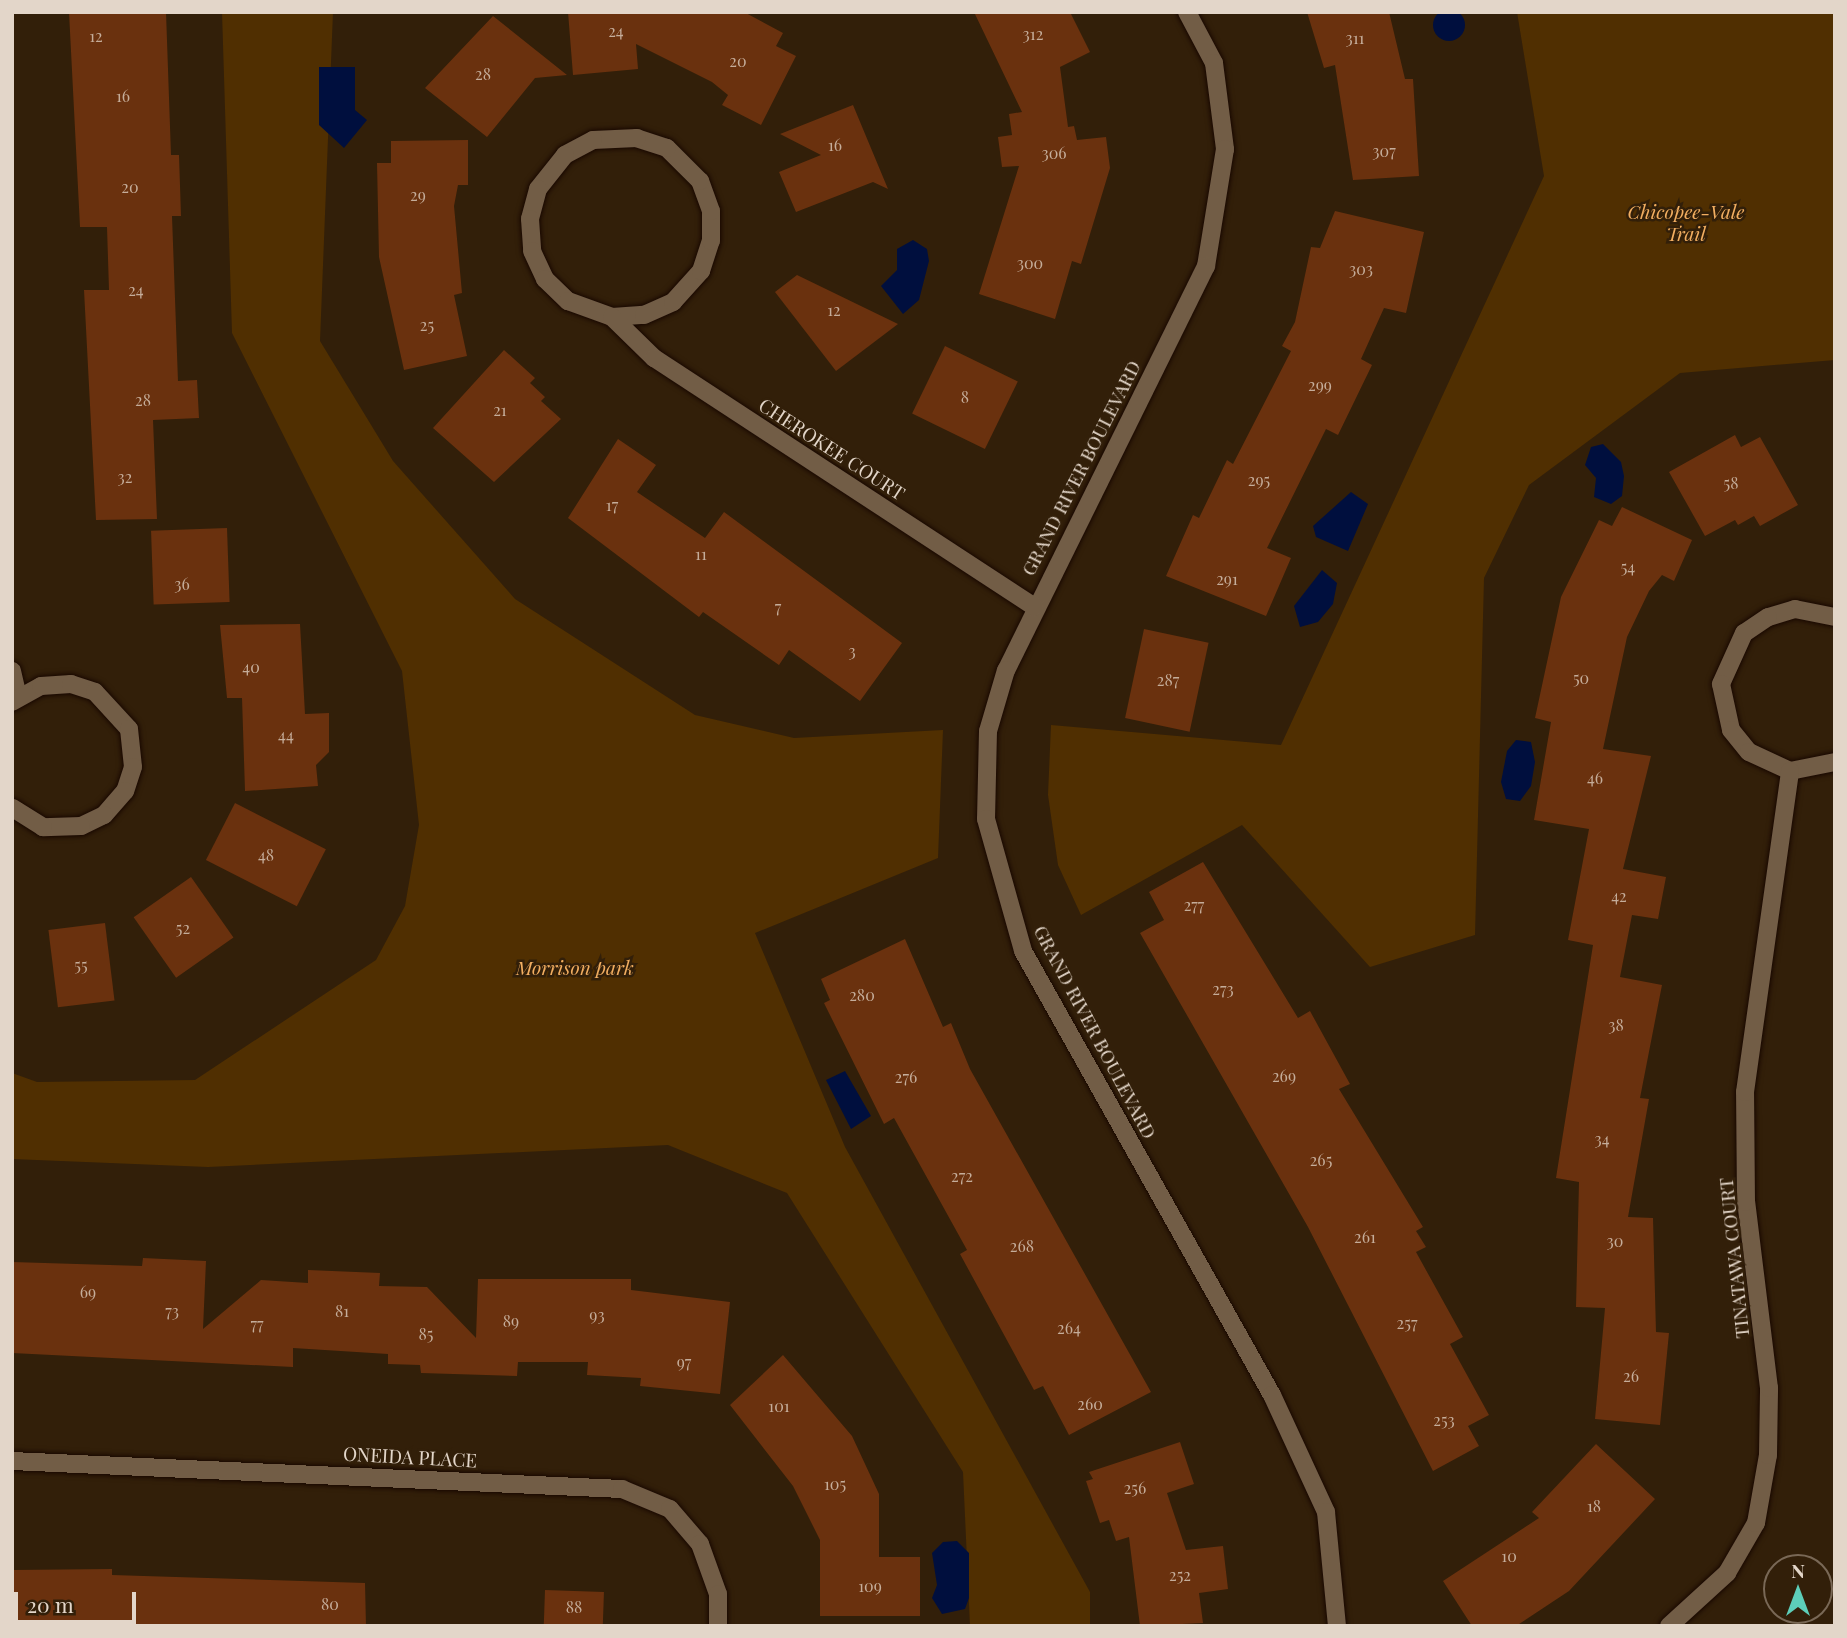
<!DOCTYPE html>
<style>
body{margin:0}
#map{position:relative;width:1847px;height:1638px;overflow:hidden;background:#321f09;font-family:"Playfair Display",serif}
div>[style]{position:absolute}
.green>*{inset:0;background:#502f01}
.water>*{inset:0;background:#000f3e}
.round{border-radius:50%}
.building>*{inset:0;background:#6a310e;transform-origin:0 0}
.roads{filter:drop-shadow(0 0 2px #190800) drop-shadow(0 0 2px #190800)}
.street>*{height:18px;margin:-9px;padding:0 9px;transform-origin:9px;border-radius:9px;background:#725d46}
span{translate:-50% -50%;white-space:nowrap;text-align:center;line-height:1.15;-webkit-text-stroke:5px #321f09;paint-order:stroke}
.number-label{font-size:16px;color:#c5ad9a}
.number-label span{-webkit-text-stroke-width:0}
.park-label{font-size:19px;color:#f2ae61;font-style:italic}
.street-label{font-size:19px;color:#e3d6c9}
.frame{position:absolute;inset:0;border:14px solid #e3d6c9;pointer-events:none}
.north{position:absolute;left:1763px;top:1554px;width:70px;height:70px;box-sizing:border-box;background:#321f09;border:2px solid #796856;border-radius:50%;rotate:0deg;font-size:19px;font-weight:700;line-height:28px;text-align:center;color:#e3d6c9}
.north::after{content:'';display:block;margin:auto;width:24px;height:32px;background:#5dceb9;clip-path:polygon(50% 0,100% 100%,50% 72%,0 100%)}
.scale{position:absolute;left:14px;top:1592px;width:122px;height:32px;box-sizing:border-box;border:4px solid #e3d6c9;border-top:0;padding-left:9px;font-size:21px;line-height:24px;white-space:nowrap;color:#e3d6c9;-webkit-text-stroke:5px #321f09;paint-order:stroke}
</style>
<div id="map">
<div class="green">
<div style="clip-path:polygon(222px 12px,333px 12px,320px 341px,393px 461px,515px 599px,695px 715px,794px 738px,943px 730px,938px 858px,755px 933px,845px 1147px,1090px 1592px,1090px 1626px,970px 1626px,963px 1472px,787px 1193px,668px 1145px,208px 1167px,12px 1159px,12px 1073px,37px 1082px,195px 1080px,376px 960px,405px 906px,419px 825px,402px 671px,232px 333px)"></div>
<div style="clip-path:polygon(1517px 12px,1835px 12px,1835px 360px,1680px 373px,1529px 485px,1484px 578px,1475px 935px,1370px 967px,1242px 825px,1081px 915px,1058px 865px,1048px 795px,1051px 725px,1281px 745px,1544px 176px)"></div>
</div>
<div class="water">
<div class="round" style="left:1433px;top:9px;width:32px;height:32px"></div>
<div style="clip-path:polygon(319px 67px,355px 67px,355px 110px,367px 120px,344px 148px,319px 125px)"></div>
<div style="clip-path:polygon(913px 240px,927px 249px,929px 261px,919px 300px,903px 314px,881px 286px,897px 270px,897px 249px)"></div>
<div style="clip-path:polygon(1603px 444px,1621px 462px,1624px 476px,1622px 496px,1611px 504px,1594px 497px,1596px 478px,1585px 465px,1591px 447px)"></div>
<div style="clip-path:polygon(1351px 492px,1368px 504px,1348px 551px,1316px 537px,1313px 526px)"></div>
<div style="clip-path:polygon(1322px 570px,1337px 583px,1333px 604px,1318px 622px,1300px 627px,1294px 606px)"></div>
<div style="clip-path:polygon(1516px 740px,1531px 742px,1535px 762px,1531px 786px,1520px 801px,1506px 799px,1501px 782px,1507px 751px)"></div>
<div style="clip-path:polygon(845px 1071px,871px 1116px,851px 1129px,826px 1080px)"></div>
<div style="clip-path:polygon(957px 1541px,969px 1553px,969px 1598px,965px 1609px,942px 1614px,932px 1598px,937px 1585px,932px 1553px,943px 1542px)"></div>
</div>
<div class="building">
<div style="clip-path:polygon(69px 12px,166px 12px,171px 155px,179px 155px,181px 216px,172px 216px,178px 381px,197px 380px,199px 418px,153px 420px,157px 519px,96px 520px,84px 290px,109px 290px,107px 227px,80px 227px)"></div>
<div style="clip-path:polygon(568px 12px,744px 12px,783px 33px,776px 46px,796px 56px,761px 125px,722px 105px,728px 95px,712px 82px,636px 44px,638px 69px,573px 75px)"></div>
<div style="clip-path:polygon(974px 12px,1070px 12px,1090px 52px,1060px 67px,1068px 127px,1074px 126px,1077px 140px,1106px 137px,1110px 168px,1081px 264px,1072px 261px,1055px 319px,979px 294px,1019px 166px,1002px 167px,998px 137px,1012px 135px,1009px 114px,1022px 112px)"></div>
<div style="clip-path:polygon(1307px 12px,1389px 12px,1405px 79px,1413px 79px,1419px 176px,1353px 180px,1335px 65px,1324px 68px)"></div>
<div style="clip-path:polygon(493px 16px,567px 75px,535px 78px,487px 137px,425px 88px)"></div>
<div style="clip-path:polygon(853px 105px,888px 189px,873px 182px,796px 212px,779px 172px,821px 155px,780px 134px)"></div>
<div style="clip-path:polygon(468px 140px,468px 185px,458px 185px,454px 206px,462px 293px,454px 295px,467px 356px,404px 370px,379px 257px,377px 163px,391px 163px,391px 141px)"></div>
<div style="clip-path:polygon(1335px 211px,1424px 232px,1406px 313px,1384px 308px,1361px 359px,1372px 365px,1338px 435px,1326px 429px,1267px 548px,1291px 558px,1266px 616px,1166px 576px,1193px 515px,1199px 518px,1227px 460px,1233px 464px,1291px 351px,1282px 346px,1295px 322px,1311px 247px,1320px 248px)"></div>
<div style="clip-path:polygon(797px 275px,898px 324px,836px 371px,775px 292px)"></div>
<div style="left:945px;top:346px;width:81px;height:75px;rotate:26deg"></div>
<div style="clip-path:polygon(504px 350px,535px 378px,530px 383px,545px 397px,541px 401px,561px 419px,494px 482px,433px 428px)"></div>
<div style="clip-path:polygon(1735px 435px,1741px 447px,1760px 437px,1798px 505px,1760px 526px,1754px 516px,1738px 525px,1735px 520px,1705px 536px,1669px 472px)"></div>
<div style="clip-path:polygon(618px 439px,656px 465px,637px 492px,705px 538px,724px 512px,902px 643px,860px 701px,789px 650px,779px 665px,703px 612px,699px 617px,568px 518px)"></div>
<div style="clip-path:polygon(1622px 507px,1692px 540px,1674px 581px,1662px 575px,1649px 591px,1627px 637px,1603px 749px,1651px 756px,1623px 869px,1666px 877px,1658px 919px,1632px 915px,1620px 977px,1662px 985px,1640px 1098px,1649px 1099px,1628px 1217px,1653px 1218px,1656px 1332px,1669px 1333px,1660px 1425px,1595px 1419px,1605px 1308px,1576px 1307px,1579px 1182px,1556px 1178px,1593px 945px,1568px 940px,1589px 829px,1534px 820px,1551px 722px,1535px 718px,1561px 597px,1599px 520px,1612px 526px)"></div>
<div style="left:227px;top:528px;width:74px;height:76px;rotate:88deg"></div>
<div style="clip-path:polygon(300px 624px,305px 714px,329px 713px,329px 752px,316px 765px,318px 786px,245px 791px,242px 698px,227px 698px,220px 625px)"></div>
<div style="left:1144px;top:629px;width:66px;height:91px;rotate:12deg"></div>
<div style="left:235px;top:803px;width:102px;height:64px;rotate:27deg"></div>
<div style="clip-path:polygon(1203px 862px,1298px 1018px,1310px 1011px,1350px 1084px,1339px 1089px,1423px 1227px,1416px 1231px,1426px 1247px,1416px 1252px,1463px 1337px,1450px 1344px,1489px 1415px,1468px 1426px,1479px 1446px,1433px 1471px,1308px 1227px,1140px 933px,1164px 920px,1149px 892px)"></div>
<div style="left:191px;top:877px;width:74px;height:70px;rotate:55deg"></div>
<div style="left:105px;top:923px;width:78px;height:57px;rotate:83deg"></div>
<div style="clip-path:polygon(905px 939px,943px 1027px,951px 1023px,970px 1069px,1151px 1392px,1069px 1435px,1043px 1386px,1034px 1390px,960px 1254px,967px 1250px,894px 1118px,884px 1124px,824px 1003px,830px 1000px,821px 979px)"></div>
<div style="clip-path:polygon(143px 1258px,206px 1261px,203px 1329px,261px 1280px,308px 1283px,308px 1270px,380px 1273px,379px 1286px,427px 1287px,476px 1338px,478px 1279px,631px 1279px,631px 1290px,730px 1302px,720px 1394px,640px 1386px,641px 1378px,587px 1375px,588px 1362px,518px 1362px,517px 1376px,421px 1373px,420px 1365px,388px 1364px,388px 1354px,293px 1348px,293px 1367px,12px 1353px,12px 1262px,142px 1266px)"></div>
<div style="clip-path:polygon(783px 1355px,852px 1436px,879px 1494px,879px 1557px,920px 1557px,920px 1616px,820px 1616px,820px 1540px,793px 1486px,730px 1405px)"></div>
<div style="clip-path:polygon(1180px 1442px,1194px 1484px,1167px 1493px,1186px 1550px,1223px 1546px,1228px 1589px,1199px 1593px,1203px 1623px,1140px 1626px,1129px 1537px,1116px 1541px,1109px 1520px,1100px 1523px,1086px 1481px,1093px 1479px,1089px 1472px)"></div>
<div style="clip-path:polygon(1596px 1444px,1655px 1499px,1569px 1591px,1516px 1626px,1472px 1626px,1443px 1581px,1539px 1518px,1532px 1512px)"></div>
<div style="clip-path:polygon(112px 1569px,112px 1575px,365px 1583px,366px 1626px,12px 1626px,12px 1570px)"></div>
<div style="left:545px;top:1590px;width:59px;height:36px;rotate:2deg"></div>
</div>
<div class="roads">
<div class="street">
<div style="left:1187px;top:12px;width:58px;rotate:62.1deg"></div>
<div style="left:1214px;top:63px;width:87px;rotate:82.7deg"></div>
<div style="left:1225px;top:149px;width:119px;rotate:99.2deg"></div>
<div style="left:1206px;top:266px;width:451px;rotate:116.3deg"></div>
<div style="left:1006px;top:670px;width:64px;rotate:106.4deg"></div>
<div style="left:988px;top:731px;width:88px;rotate:91.3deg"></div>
<div style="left:986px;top:819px;width:137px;rotate:74.3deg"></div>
<div style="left:1023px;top:951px;width:509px;rotate:60.72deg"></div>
<div style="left:1272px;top:1395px;width:129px;rotate:65.2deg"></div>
<div style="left:1326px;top:1512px;width:115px;rotate:84.5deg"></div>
<div style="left:612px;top:317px;width:32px;rotate:-4deg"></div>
<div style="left:644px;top:315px;width:32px;rotate:-24deg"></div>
<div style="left:673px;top:302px;width:42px;rotate:-47.9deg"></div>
<div style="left:701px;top:271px;width:32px;rotate:-72deg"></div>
<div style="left:711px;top:241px;width:30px;rotate:-90deg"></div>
<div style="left:711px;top:211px;width:32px;rotate:-110deg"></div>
<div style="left:700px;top:181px;width:47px;rotate:-135deg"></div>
<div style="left:667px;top:148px;width:32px;rotate:-162deg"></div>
<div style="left:637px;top:138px;width:44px;rotate:177.4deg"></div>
<div style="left:593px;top:140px;width:32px;rotate:152deg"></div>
<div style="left:565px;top:155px;width:43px;rotate:128.5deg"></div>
<div style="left:538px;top:189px;width:31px;rotate:105deg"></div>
<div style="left:530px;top:219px;width:32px;rotate:86deg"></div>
<div style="left:532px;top:251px;width:31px;rotate:65deg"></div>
<div style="left:545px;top:279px;width:32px;rotate:44deg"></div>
<div style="left:568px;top:301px;width:47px;rotate:20deg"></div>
<div style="left:612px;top:317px;width:59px;rotate:44.3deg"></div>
<div style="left:654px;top:358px;width:455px;rotate:33.2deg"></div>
<div style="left:1835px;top:617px;width:41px;rotate:-168.7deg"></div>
<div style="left:1795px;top:609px;width:28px;rotate:163deg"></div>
<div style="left:1768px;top:617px;width:29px;rotate:146deg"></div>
<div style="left:1744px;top:633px;width:56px;rotate:114.3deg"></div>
<div style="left:1721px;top:684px;width:47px;rotate:77.7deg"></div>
<div style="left:1731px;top:730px;width:28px;rotate:51deg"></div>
<div style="left:1749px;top:752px;width:45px;rotate:24.9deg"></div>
<div style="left:1790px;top:771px;width:46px;rotate:-11.3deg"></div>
<div style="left:12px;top:671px;width:26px;rotate:77deg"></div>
<div style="left:12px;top:702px;width:33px;rotate:-29deg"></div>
<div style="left:41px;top:686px;width:30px;rotate:-4deg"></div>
<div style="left:71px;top:684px;width:25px;rotate:18deg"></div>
<div style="left:95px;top:692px;width:50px;rotate:47.4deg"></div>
<div style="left:129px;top:729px;width:38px;rotate:84deg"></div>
<div style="left:133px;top:767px;width:25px;rotate:108deg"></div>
<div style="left:125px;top:791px;width:32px;rotate:131deg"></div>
<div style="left:104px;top:815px;width:25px;rotate:154deg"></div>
<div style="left:81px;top:826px;width:38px;rotate:178deg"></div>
<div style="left:43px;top:827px;width:36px;rotate:-148deg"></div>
<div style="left:12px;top:1461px;width:611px;rotate:2.63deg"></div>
<div style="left:622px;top:1489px;width:52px;rotate:22.6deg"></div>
<div style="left:670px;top:1509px;width:46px;rotate:49.4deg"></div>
<div style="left:700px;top:1544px;width:53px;rotate:70.2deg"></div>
<div style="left:718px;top:1594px;width:32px;rotate:90deg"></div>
<div style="left:1669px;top:1626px;width:79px;rotate:-42.4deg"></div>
<div style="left:1727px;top:1573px;width:58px;rotate:-59.9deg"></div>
<div style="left:1756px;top:1523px;width:69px;rotate:-80deg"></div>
<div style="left:1768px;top:1455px;width:67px;rotate:-89.1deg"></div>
<div style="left:1769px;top:1388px;width:187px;rotate:-97deg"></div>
<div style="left:1746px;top:1202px;width:110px;rotate:-90.5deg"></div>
<div style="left:1745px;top:1092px;width:324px;rotate:-82deg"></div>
</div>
</div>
<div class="number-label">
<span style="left:616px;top:31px">24</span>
<span style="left:1033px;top:34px">312</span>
<span style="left:96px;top:36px">12</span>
<span style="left:1355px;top:38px">311</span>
<span style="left:738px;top:61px">20</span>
<span style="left:483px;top:74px">28</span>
<span style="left:123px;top:96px">16</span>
<span style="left:835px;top:145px">16</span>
<span style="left:1384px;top:151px">307</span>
<span style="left:1054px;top:153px">306</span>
<span style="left:130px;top:187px">20</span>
<span style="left:418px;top:195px">29</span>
<span style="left:1030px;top:263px">300</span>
<span style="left:1361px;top:269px">303</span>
<span style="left:136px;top:290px">24</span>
<span style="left:834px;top:310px">12</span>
<span style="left:427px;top:325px">25</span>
<span style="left:1320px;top:385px">299</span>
<span style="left:965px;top:397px">8</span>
<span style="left:143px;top:400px">28</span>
<span style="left:500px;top:410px">21</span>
<span style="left:125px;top:477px">32</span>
<span style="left:1259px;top:480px">295</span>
<span style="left:1731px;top:483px">58</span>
<span style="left:612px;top:505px">17</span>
<span style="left:701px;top:554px">11</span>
<span style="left:1628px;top:567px">54</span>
<span style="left:1227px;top:579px">291</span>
<span style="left:182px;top:584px">36</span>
<span style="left:778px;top:607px">7</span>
<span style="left:852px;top:651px">3</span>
<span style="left:251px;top:667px">40</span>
<span style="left:1581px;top:678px">50</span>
<span style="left:1168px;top:680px">287</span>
<span style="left:286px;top:735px">44</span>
<span style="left:1595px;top:778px">46</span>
<span style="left:266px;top:855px">48</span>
<span style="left:1619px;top:896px">42</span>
<span style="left:1194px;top:905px">277</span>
<span style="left:183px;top:928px">52</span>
<span style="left:81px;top:965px">55</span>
<span style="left:1223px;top:989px">273</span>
<span style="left:862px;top:995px">280</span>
<span style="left:1616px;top:1025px">38</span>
<span style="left:1284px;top:1076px">269</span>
<span style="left:906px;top:1077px">276</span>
<span style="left:1602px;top:1139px">34</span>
<span style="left:1321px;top:1160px">265</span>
<span style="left:962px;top:1176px">272</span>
<span style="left:1365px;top:1237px">261</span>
<span style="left:1615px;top:1241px">30</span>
<span style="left:1022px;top:1246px">268</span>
<span style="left:88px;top:1292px">69</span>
<span style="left:172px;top:1311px">73</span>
<span style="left:342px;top:1311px">81</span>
<span style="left:597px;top:1315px">93</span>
<span style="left:511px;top:1321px">89</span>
<span style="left:1407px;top:1323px">257</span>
<span style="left:257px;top:1324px">77</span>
<span style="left:1069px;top:1328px">264</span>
<span style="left:426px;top:1334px">85</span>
<span style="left:684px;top:1362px">97</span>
<span style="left:1631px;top:1376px">26</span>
<span style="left:1090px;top:1404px">260</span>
<span style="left:779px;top:1406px">101</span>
<span style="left:1444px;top:1420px">253</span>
<span style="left:835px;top:1484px">105</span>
<span style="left:1135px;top:1488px">256</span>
<span style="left:1594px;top:1506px">18</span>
<span style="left:1509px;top:1556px">10</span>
<span style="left:1180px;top:1575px">252</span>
<span style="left:870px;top:1586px">109</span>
<span style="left:330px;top:1604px">80</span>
<span style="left:574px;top:1607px">88</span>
</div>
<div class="park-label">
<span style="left:1686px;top:223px">Chicopee-Vale<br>Trail</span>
<span style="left:575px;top:968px">Morrison park</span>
</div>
<div class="street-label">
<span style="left:832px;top:449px;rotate:33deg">CHEROKEE COURT</span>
<span style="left:1081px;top:468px;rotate:-63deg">GRAND RIVER BOULEVARD</span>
<span style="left:1095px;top:1032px;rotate:62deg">GRAND RIVER BOULEVARD</span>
<span style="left:1734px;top:1258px;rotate:-96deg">TINATAWA COURT</span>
<span style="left:410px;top:1457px;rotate:3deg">ONEIDA PLACE</span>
</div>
<div class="frame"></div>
<div class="north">N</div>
<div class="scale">20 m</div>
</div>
